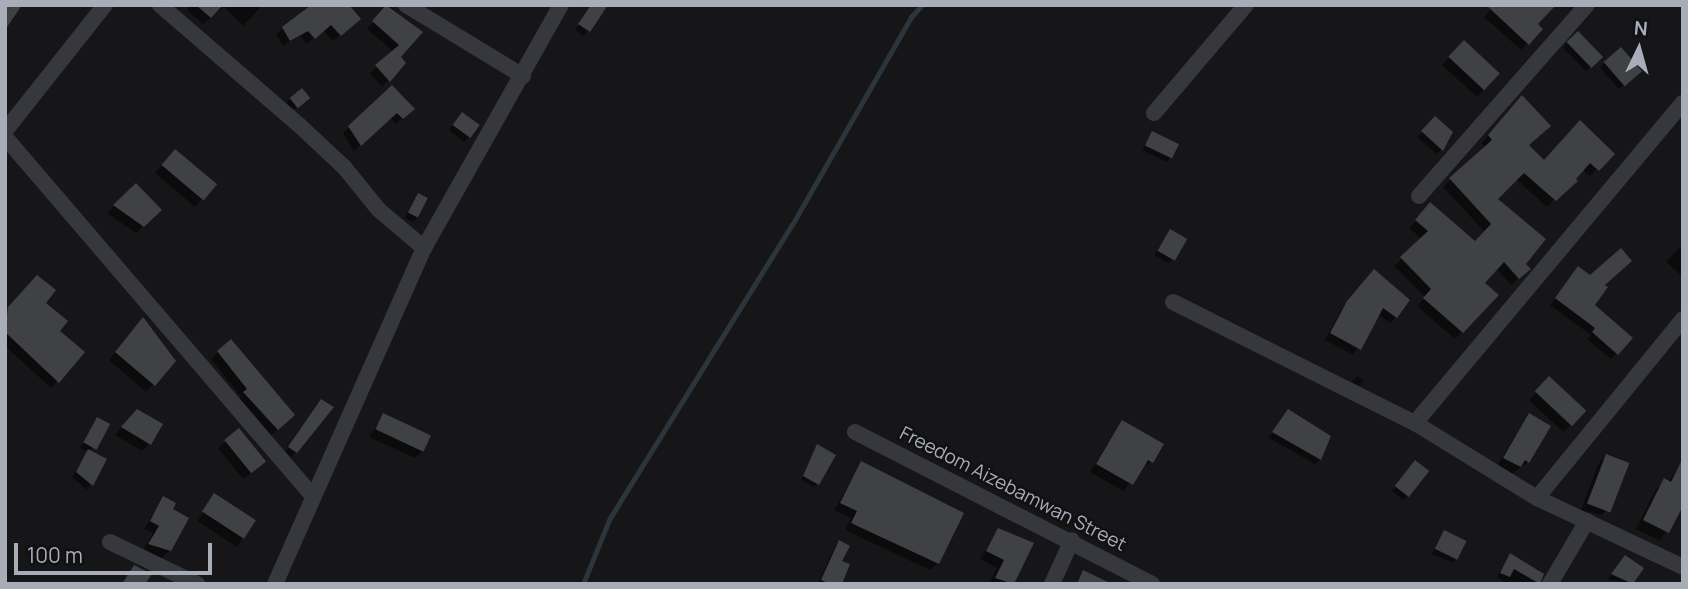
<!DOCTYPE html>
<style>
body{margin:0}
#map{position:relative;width:1688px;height:589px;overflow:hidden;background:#161618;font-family:Manrope,sans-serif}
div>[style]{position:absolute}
.shadow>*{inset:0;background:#0007;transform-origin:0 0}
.stream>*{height:4.5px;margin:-2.25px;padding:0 2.25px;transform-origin:2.25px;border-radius:2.25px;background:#2c353c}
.building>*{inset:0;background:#404145;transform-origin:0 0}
.minor>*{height:16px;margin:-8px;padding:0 8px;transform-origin:8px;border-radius:8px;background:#37383d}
span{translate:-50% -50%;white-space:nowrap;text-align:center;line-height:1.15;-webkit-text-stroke:5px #111113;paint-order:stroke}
.street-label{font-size:19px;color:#a8adb8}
.frame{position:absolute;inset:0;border:7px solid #a8adb8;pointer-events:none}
.north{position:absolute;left:1604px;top:14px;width:70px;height:70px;-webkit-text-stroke:5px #111113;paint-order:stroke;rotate:5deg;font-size:19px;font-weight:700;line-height:28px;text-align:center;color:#a8adb8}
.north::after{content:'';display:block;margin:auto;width:24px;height:32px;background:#a8adb8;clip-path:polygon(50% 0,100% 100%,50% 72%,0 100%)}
.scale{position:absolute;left:14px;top:543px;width:198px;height:32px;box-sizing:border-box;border:4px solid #a8adb8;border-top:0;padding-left:9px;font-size:21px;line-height:24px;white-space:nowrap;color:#a8adb8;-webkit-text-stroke:5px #111113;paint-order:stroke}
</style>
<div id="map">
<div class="shadow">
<div style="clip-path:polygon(191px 5px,257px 5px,260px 8px,243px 26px,224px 7px,203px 24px,187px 10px)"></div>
<div style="clip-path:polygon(310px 5px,346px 5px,352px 25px,333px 41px,323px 30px,307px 44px,300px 36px,283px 46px,276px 34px)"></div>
<div style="clip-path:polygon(388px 5px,420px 32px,399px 57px,404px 63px,382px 87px,370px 73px,394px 52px,367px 29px)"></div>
<div style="clip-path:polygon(591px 5px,606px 5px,584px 36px,575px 30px)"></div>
<div style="clip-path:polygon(1494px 5px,1536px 24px,1541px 29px,1521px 50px,1484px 17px)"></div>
<div style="left:1578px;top:33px;width:33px;height:21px;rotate:46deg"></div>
<div style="clip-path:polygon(1464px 43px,1484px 89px,1477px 97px,1442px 65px)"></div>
<div style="left:1621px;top:49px;width:29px;height:28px;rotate:49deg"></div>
<div style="clip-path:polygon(290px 99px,303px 103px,292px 111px,286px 103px)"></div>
<div style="clip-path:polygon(1515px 105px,1527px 145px,1544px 162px,1612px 154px,1590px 176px,1582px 169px,1547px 207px,1516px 179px,1495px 199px,1528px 268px,1511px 285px,1496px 268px,1482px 283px,1496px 296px,1455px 339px,1417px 306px,1425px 297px,1394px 266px,1422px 239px,1409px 228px,1423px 212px,1475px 243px,1485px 232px,1443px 187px,1486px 148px,1482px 143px)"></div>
<div style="clip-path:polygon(412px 108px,396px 124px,390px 118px,354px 151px,343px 133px,350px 127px)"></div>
<div style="clip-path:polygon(1435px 118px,1450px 140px,1437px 154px,1417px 137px)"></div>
<div style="clip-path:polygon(457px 119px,469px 137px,464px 142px,449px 130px)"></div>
<div style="clip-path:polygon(1152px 133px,1171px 157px,1166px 162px,1142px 150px)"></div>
<div style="clip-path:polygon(168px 158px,202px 199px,195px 207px,155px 173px)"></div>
<div style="clip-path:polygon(136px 185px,160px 210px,136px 233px,107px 213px)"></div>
<div style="clip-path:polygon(418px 195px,418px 217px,413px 222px,405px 218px)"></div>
<div style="clip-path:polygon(1170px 232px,1173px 259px,1168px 263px,1154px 255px)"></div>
<div style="clip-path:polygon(1683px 244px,1683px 277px,1666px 262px)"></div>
<div style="clip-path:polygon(1573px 275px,1602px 286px,1592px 305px,1617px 353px,1611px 359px,1587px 339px,1591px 335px,1550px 305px)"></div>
<div style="clip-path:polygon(1368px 277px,1396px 317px,1390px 323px,1377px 314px,1353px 355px,1325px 340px,1341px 310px)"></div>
<div style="clip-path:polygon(30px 284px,58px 331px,83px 352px,51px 388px,5px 346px,5px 316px)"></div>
<div style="clip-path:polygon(143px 319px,174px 361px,146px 392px,109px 360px)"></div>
<div style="clip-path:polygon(218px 352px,293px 415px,270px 436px,237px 400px,241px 397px,211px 359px)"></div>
<div style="clip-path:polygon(1357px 376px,1364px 381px,1360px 386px,1352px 382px)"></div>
<div style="left:1549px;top:379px;width:47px;height:29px;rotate:43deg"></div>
<div style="clip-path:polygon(321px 401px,332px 407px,291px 457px,285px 452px)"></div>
<div style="clip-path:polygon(1529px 415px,1528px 462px,1512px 474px,1497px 466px)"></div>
<div style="clip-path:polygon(383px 416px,423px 451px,415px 458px,369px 437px)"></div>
<div style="clip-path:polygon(1284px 416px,1320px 459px,1315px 464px,1269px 438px)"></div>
<div style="clip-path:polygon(129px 418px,150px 444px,142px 451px,115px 435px)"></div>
<div style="clip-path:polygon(97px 420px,91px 452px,105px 459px,87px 490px,72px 477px,88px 452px,80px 448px)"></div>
<div style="clip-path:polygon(1122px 422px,1151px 462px,1141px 467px,1124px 491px,1090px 472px)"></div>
<div style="clip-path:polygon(239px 430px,256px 469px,243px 479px,218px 448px)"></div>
<div style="clip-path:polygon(817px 447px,818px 484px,814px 487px,801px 480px)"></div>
<div style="clip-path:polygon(1606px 456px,1609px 507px,1602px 515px,1581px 510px,1599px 463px)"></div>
<div style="clip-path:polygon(1683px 461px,1683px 503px,1660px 541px,1636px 529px,1656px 489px,1668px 482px)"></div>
<div style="clip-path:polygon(862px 463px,938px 563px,930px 570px,845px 530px,851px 518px,834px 510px)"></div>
<div style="clip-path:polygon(1410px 467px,1408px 496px,1403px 500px,1392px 491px)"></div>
<div style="left:215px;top:495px;width:47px;height:31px;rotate:34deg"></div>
<div style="clip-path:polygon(163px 499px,171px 510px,170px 550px,162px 558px,142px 552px,153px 533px,144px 529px)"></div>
<div style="clip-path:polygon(998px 530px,1032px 544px,1012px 584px,989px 584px,997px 568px,980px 559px)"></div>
<div style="clip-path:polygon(1444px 533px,1465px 542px,1453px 563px,1432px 554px)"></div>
<div style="clip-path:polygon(839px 542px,840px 584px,818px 584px,835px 546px)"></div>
<div style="clip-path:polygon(1510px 555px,1541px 575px,1536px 584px,1506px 584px,1497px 577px)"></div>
<div style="clip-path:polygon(1621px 562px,1642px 569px,1631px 584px,1608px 579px)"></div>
</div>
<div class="stream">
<div style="left:583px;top:584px;width:71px;rotate:-67.8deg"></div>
<div style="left:610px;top:518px;width:345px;rotate:-58.2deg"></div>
<div style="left:792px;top:225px;width:240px;rotate:-60.2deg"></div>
<div style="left:911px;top:17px;width:16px;rotate:-47deg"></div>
</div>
<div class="building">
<div style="clip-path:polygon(5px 5px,22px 5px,5px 30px)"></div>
<div style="clip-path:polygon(196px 5px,223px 5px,211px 18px)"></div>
<div style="clip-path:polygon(311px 5px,349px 5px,361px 19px,341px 36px,331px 25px,315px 39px,308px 31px,290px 41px,282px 27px)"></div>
<div style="clip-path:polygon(386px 5px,423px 32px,401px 57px,406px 63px,390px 82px,375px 65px,399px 45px,372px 21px)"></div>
<div style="clip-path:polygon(591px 5px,608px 5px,590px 32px,578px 24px)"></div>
<div style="clip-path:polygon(1486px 5px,1556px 5px,1538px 24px,1543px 29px,1529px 45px)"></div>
<div style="left:1578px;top:31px;width:36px;height:16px;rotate:46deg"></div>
<div style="left:1464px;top:40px;width:49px;height:23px;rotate:43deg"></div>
<div style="left:1621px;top:47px;width:32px;height:23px;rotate:49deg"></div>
<div style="clip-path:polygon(392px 85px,415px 109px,403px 119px,397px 113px,361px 146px,348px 126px)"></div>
<div style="left:302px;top:88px;width:13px;height:16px;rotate:51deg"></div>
<div style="clip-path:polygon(1522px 95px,1551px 126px,1529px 145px,1544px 160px,1580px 120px,1615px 154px,1599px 171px,1590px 163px,1576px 179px,1578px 181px,1556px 201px,1524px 173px,1498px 199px,1546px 239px,1526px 264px,1531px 269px,1519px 279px,1504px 262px,1485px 283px,1499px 295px,1463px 333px,1423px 298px,1431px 289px,1400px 257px,1428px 231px,1415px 220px,1430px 202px,1475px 241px,1491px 224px,1449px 178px,1492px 140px,1488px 135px)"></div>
<div style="left:462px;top:112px;width:22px;height:16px;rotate:36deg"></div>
<div style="clip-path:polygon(1435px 116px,1453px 132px,1443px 151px,1421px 131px)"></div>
<div style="left:1152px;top:131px;width:30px;height:16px;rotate:26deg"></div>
<div style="left:175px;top:149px;width:55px;height:21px;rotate:40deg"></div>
<div style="clip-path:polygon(136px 183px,162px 210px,144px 227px,113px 205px)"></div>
<div style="left:418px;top:193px;width:11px;height:22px;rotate:27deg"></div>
<div style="left:1170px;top:229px;width:20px;height:25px;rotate:30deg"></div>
<div style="clip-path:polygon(1621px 248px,1632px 261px,1605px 285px,1608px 287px,1595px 305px,1633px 338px,1618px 355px,1592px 332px,1595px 328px,1555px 298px,1578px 266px,1590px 275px)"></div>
<div style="clip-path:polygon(1374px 269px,1410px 300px,1397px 318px,1383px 308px,1361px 350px,1330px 333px,1347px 301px)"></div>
<div style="clip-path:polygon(37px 275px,56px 290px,46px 303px,68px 321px,60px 331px,85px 352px,59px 383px,5px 332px,8px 307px)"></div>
<div style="clip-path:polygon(143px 317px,176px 361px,155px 386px,115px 352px)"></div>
<div style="clip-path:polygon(231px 339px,295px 415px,278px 430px,243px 392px,247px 389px,217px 351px)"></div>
<div style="left:1549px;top:376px;width:51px;height:21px;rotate:43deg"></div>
<div style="clip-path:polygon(321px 399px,334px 407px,297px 453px,288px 447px)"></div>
<div style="clip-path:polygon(137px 409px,163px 424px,151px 445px,121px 427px)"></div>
<div style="clip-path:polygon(1288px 409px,1331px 436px,1321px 460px,1272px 432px)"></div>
<div style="left:383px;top:413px;width:53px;height:18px;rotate:25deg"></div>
<div style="clip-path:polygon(1529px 413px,1551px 426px,1529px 463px,1525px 460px,1521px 467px,1503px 458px)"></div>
<div style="left:97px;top:417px;width:15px;height:29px;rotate:28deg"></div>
<div style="clip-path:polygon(1122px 420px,1164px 444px,1153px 463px,1148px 460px,1133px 485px,1096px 464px)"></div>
<div style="left:239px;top:428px;width:43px;height:19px;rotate:51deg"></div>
<div style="clip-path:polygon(817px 444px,836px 455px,819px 485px,803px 476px)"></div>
<div style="clip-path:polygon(88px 449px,107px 459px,93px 486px,76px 472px)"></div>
<div style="left:1606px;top:454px;width:25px;height:53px;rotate:21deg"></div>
<div style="clip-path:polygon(1683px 458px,1683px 506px,1669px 533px,1643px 520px,1664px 478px,1671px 482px)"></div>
<div style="left:1415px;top:460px;width:18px;height:33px;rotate:38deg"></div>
<div style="clip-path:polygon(861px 461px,964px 513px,939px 564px,851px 523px,857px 511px,840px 503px)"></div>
<div style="left:214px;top:493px;width:50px;height:22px;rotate:33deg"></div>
<div style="clip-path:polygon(163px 496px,176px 503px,173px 509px,189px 518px,171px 551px,148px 544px,159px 526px,150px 521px)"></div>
<div style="clip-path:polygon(998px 528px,1034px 543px,1014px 584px,995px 578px,1004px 560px,986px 551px)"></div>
<div style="left:1444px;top:530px;width:25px;height:21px;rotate:26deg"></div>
<div style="clip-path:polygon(839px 540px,850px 546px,842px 561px,850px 564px,842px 584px,830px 584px,821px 580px)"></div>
<div style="clip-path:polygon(1510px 553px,1544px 574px,1540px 584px,1514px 569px,1510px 577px,1500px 573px)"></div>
<div style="clip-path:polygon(1625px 555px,1644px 568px,1633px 584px,1611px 574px)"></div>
<div style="clip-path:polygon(134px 565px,152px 574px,145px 584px,122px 584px)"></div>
<div style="clip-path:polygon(1083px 570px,1112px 584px,1077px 584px)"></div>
</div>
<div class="minor">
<div style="left:160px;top:5px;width:184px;rotate:40.8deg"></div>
<div style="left:299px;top:125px;width:62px;rotate:43deg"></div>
<div style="left:344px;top:167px;width:55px;rotate:50.9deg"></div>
<div style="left:379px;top:210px;width:59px;rotate:40.2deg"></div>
<div style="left:406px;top:5px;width:137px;rotate:31.3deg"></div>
<div style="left:1154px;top:113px;width:142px;rotate:-49.6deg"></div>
<div style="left:5px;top:131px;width:161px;rotate:-51.6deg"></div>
<div style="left:5px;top:137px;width:473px;rotate:49.4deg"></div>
<div style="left:1419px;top:196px;width:254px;rotate:-48.7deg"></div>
<div style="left:1173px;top:302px;width:271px;rotate:26.6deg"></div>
<div style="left:1415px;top:423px;width:143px;rotate:31.6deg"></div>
<div style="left:1537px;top:498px;width:161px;rotate:25.3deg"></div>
<div style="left:1415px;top:423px;width:417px;rotate:-50.1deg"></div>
<div style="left:855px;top:432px;width:334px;rotate:27.1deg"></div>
<div style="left:1537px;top:498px;width:231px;rotate:-50.8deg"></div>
<div style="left:110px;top:542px;width:97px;rotate:25.8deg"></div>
<div style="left:275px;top:584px;width:368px;rotate:-66.1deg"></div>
<div style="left:424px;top:248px;width:279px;rotate:-60.6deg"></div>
<div style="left:1052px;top:584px;width:48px;rotate:-65.6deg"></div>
<div style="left:1550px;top:584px;width:73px;rotate:-59.6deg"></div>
</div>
<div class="street-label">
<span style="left:1013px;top:489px;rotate:27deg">Freedom Aizebamwan Street</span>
</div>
<div class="frame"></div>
<div class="north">N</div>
<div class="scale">100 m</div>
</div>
